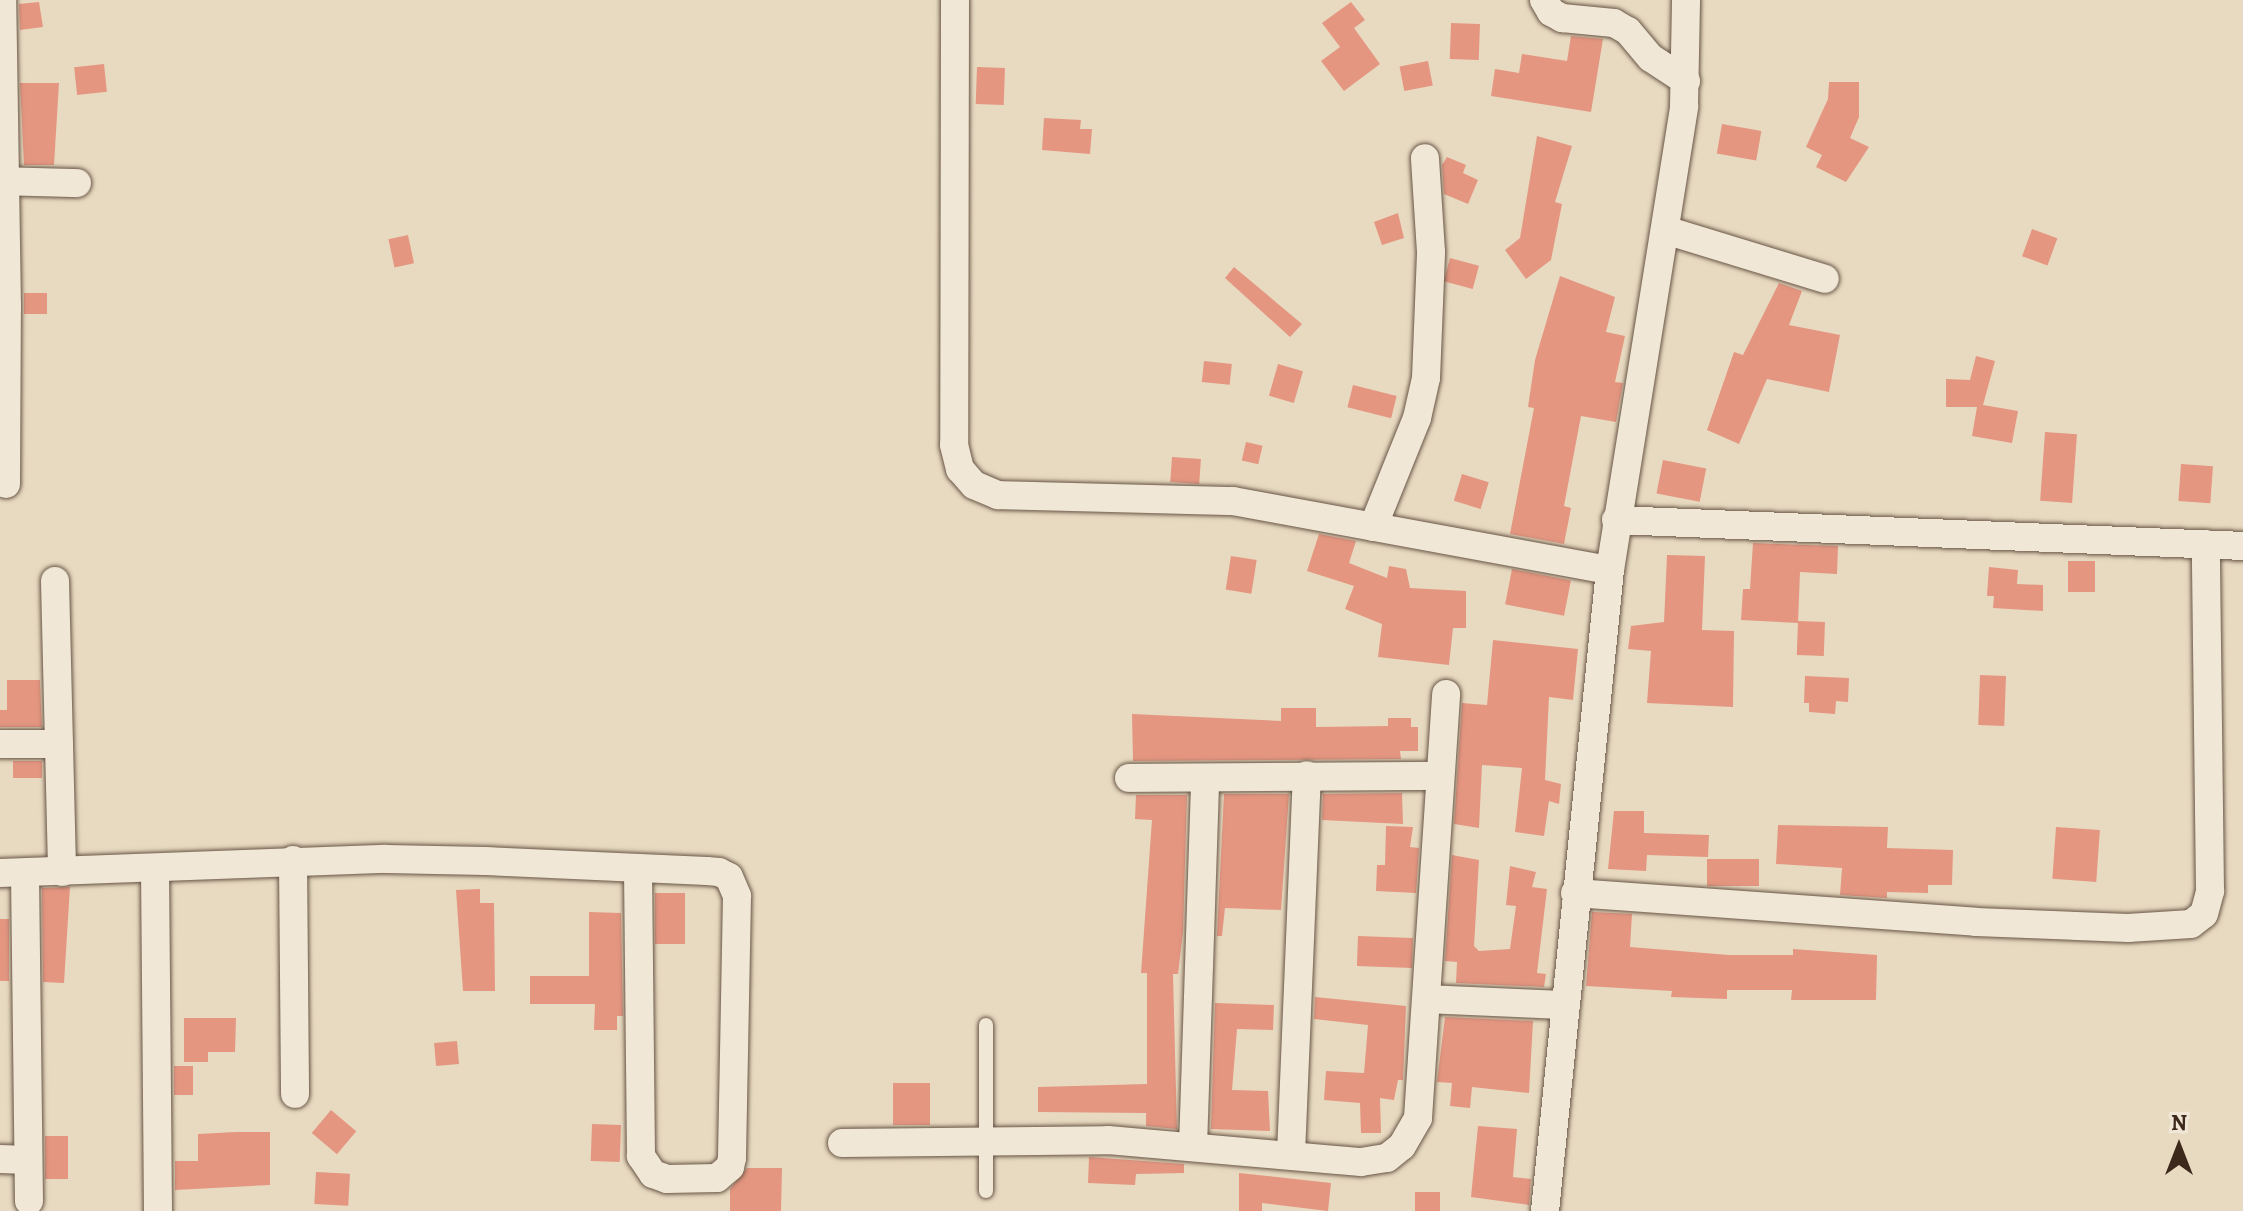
<!DOCTYPE html>
<style>
body{margin:0}
#map{position:relative;width:2243px;height:1211px;overflow:hidden;background:#e8dac1;font-family:Alegreya,serif}
div>[style]{position:absolute}
.building>*{inset:0;background:#e49681;transform-origin:0 0}
.roads{filter:drop-shadow(0 0 2px #685545) drop-shadow(0 0 2px #685545)}
.lane>*{height:14px;margin:-7px;padding:0 7px;transform-origin:7px;border-radius:7px;background:#f0e7d7}
.street>*{height:28px;margin:-14px;padding:0 14px;transform-origin:14px;border-radius:14px;background:#f0e7d7}
span{translate:-50% -50%;white-space:nowrap;text-align:center;line-height:1.15;-webkit-text-stroke:6px #f0e7d7;paint-order:stroke}
.north{position:absolute;left:2139px;top:1107px;width:80px;height:80px;-webkit-text-stroke:6px #f0e7d7;paint-order:stroke;rotate:0deg;font-size:22px;font-weight:700;line-height:32px;text-align:center;color:#3d291c}
.north::after{content:'';display:block;margin:auto;width:28px;height:36px;background:#3d291c;clip-path:polygon(50% 0,100% 100%,50% 72%,0 100%)}
</style>
<div id="map">
<div class="building">
<div style="clip-path:polygon(39px 2px,43px 27px,20px 30px,19px 4px)"></div>
<div style="clip-path:polygon(1351px 2px,1365px 20px,1354px 28px,1380px 64px,1344px 91px,1321px 61px,1340px 47px,1322px 23px)"></div>
<div style="left:1451px;top:23px;width:29px;height:36px;rotate:2deg"></div>
<div style="clip-path:polygon(1571px 36px,1603px 39px,1591px 112px,1491px 96px,1495px 69px,1519px 73px,1522px 54px,1567px 61px)"></div>
<div style="left:1428px;top:61px;width:25px;height:29px;rotate:79deg"></div>
<div style="left:104px;top:64px;width:28px;height:30px;rotate:84deg"></div>
<div style="left:977px;top:67px;width:28px;height:37px;rotate:2deg"></div>
<div style="clip-path:polygon(1829px 82px,1859px 82px,1859px 117px,1850px 138px,1869px 147px,1846px 182px,1816px 167px,1822px 155px,1806px 147px,1828px 99px)"></div>
<div style="clip-path:polygon(20px 83px,59px 83px,54px 165px,24px 165px)"></div>
<div style="clip-path:polygon(1044px 118px,1081px 120px,1080px 129px,1092px 129px,1090px 154px,1042px 150px)"></div>
<div style="left:1722px;top:124px;width:40px;height:30px;rotate:10deg"></div>
<div style="clip-path:polygon(1537px 136px,1572px 146px,1555px 202px,1562px 204px,1551px 260px,1526px 279px,1505px 250px,1520px 238px)"></div>
<div style="clip-path:polygon(1447px 157px,1466px 165px,1463px 173px,1478px 180px,1468px 204px,1444px 194px,1442px 165px)"></div>
<div style="clip-path:polygon(1398px 213px,1404px 238px,1382px 245px,1374px 222px)"></div>
<div style="left:2032px;top:229px;width:27px;height:29px;rotate:20deg"></div>
<div style="left:408px;top:235px;width:29px;height:20px;rotate:78deg"></div>
<div style="left:1450px;top:258px;width:30px;height:24px;rotate:15deg"></div>
<div style="clip-path:polygon(1234px 267px,1302px 324px,1290px 337px,1225px 278px)"></div>
<div style="clip-path:polygon(1560px 276px,1615px 297px,1606px 332px,1625px 336px,1615px 382px,1623px 383px,1616px 422px,1581px 416px,1564px 506px,1571px 508px,1564px 544px,1510px 534px,1534px 408px,1528px 407px,1535px 360px)"></div>
<div style="clip-path:polygon(1779px 283px,1802px 291px,1789px 325px,1840px 335px,1829px 392px,1767px 379px,1739px 444px,1707px 430px,1734px 352px,1743px 355px)"></div>
<div style="left:24px;top:293px;width:23px;height:21px"></div>
<div style="clip-path:polygon(1976px 356px,1995px 361px,1983px 405px,2018px 411px,2012px 443px,1972px 436px,1977px 407px,1946px 407px,1946px 379px,1970px 380px)"></div>
<div style="left:1204px;top:361px;width:28px;height:21px;rotate:6deg"></div>
<div style="left:1278px;top:364px;width:26px;height:33px;rotate:16deg"></div>
<div style="left:1353px;top:385px;width:45px;height:23px;rotate:14deg"></div>
<div style="left:2045px;top:432px;width:32px;height:69px;rotate:4deg"></div>
<div style="left:1246px;top:442px;width:17px;height:19px;rotate:13deg"></div>
<div style="left:1172px;top:457px;width:29px;height:25px;rotate:4deg"></div>
<div style="left:1663px;top:460px;width:44px;height:34px;rotate:11deg"></div>
<div style="left:2181px;top:464px;width:32px;height:37px;rotate:4deg"></div>
<div style="left:1462px;top:474px;width:28px;height:28px;rotate:17deg"></div>
<div style="clip-path:polygon(1319px 534px,1356px 541px,1349px 563px,1387px 578px,1389px 566px,1406px 569px,1410px 588px,1466px 591px,1466px 628px,1453px 628px,1449px 665px,1378px 657px,1382px 624px,1345px 609px,1354px 586px,1307px 571px)"></div>
<div style="clip-path:polygon(1753px 543px,1838px 546px,1837px 574px,1800px 572px,1798px 623px,1741px 620px,1743px 589px,1750px 589px)"></div>
<div style="clip-path:polygon(1667px 555px,1705px 556px,1702px 630px,1734px 631px,1733px 707px,1647px 703px,1651px 651px,1628px 649px,1631px 626px,1664px 622px)"></div>
<div style="left:1231px;top:556px;width:26px;height:34px;rotate:9deg"></div>
<div style="left:2068px;top:561px;width:27px;height:31px"></div>
<div style="clip-path:polygon(1989px 567px,2018px 570px,2017px 584px,2043px 585px,2043px 611px,1993px 608px,1994px 596px,1987px 596px)"></div>
<div style="left:1512px;top:569px;width:60px;height:36px;rotate:11deg"></div>
<div style="left:1798px;top:621px;width:27px;height:34px;rotate:2deg"></div>
<div style="clip-path:polygon(1493px 640px,1578px 649px,1573px 700px,1549px 697px,1545px 780px,1561px 784px,1559px 804px,1549px 801px,1544px 836px,1515px 832px,1522px 768px,1482px 765px,1479px 828px,1454px 824px,1462px 703px,1487px 705px)"></div>
<div style="left:1980px;top:675px;width:26px;height:50px;rotate:2deg"></div>
<div style="clip-path:polygon(1805px 676px,1849px 678px,1848px 702px,1836px 701px,1835px 714px,1809px 712px,1809px 703px,1804px 703px)"></div>
<div style="clip-path:polygon(7px 680px,40px 680px,42px 727px,0 727px,0 710px,7px 710px)"></div>
<div style="clip-path:polygon(1281px 708px,1316px 708px,1316px 727px,1388px 726px,1388px 718px,1411px 718px,1411px 727px,1418px 727px,1418px 751px,1400px 751px,1401px 759px,1133px 761px,1132px 714px,1281px 721px)"></div>
<div style="left:13px;top:761px;width:29px;height:17px"></div>
<div style="clip-path:polygon(1402px 793px,1403px 824px,1322px 820px,1323px 794px)"></div>
<div style="clip-path:polygon(1224px 794px,1289px 794px,1281px 910px,1225px 908px,1222px 936px,1217px 936px)"></div>
<div style="clip-path:polygon(1136px 795px,1187px 795px,1183px 932px,1178px 974px,1173px 974px,1177px 1129px,1146px 1126px,1146px 1113px,1038px 1112px,1038px 1087px,1147px 1084px,1147px 973px,1141px 973px,1152px 820px,1135px 819px)"></div>
<div style="clip-path:polygon(1614px 811px,1644px 811px,1644px 833px,1709px 835px,1708px 857px,1647px 855px,1646px 871px,1608px 869px)"></div>
<div style="clip-path:polygon(1778px 825px,1888px 827px,1887px 848px,1953px 850px,1952px 885px,1928px 885px,1928px 893px,1887px 892px,1887px 898px,1840px 895px,1842px 868px,1776px 864px)"></div>
<div style="clip-path:polygon(1386px 826px,1413px 827px,1410px 847px,1419px 848px,1416px 893px,1376px 891px,1377px 865px,1385px 865px)"></div>
<div style="left:2056px;top:827px;width:44px;height:52px;rotate:4deg"></div>
<div style="clip-path:polygon(1452px 855px,1479px 860px,1474px 946px,1479px 951px,1510px 949px,1516px 906px,1506px 905px,1510px 866px,1536px 872px,1532px 887px,1547px 889px,1537px 973px,1546px 974px,1544px 987px,1456px 983px,1457px 962px,1445px 961px)"></div>
<div style="left:1707px;top:859px;width:52px;height:27px"></div>
<div style="clip-path:polygon(70px 887px,64px 983px,43px 982px,42px 888px)"></div>
<div style="clip-path:polygon(480px 889px,480px 903px,494px 903px,495px 991px,463px 991px,456px 890px)"></div>
<div style="left:655px;top:893px;width:30px;height:51px"></div>
<div style="clip-path:polygon(589px 912px,621px 913px,623px 1016px,617px 1016px,617px 1030px,594px 1030px,595px 1004px,530px 1004px,530px 976px,589px 976px)"></div>
<div style="clip-path:polygon(1592px 912px,1632px 914px,1630px 947px,1729px 955px,1793px 955px,1793px 949px,1877px 955px,1876px 1000px,1791px 1000px,1792px 990px,1727px 990px,1727px 999px,1671px 997px,1672px 991px,1586px 986px)"></div>
<div style="left:0;top:919px;width:9px;height:62px"></div>
<div style="left:1358px;top:936px;width:55px;height:30px;rotate:2deg"></div>
<div style="clip-path:polygon(1315px 997px,1406px 1006px,1403px 1080px,1398px 1080px,1394px 1100px,1380px 1098px,1381px 1133px,1361px 1133px,1360px 1103px,1324px 1100px,1326px 1071px,1364px 1073px,1368px 1025px,1314px 1019px)"></div>
<div style="clip-path:polygon(1215px 1003px,1274px 1005px,1273px 1030px,1237px 1029px,1232px 1090px,1268px 1091px,1270px 1131px,1211px 1129px)"></div>
<div style="clip-path:polygon(1445px 1017px,1533px 1021px,1529px 1093px,1472px 1087px,1470px 1108px,1450px 1106px,1452px 1083px,1437px 1082px)"></div>
<div style="clip-path:polygon(184px 1018px,236px 1018px,235px 1052px,208px 1052px,208px 1062px,184px 1062px)"></div>
<div style="left:457px;top:1041px;width:23px;height:23px;rotate:85deg"></div>
<div style="left:174px;top:1066px;width:19px;height:29px"></div>
<div style="left:893px;top:1083px;width:37px;height:42px"></div>
<div style="left:331px;top:1110px;width:33px;height:30px;rotate:40deg"></div>
<div style="left:592px;top:1124px;width:29px;height:37px;rotate:2deg"></div>
<div style="clip-path:polygon(1478px 1126px,1517px 1129px,1513px 1177px,1531px 1179px,1529px 1205px,1471px 1197px)"></div>
<div style="clip-path:polygon(236px 1132px,270px 1132px,270px 1185px,175px 1190px,175px 1161px,198px 1161px,198px 1134px)"></div>
<div style="left:45px;top:1136px;width:23px;height:43px"></div>
<div style="clip-path:polygon(1089px 1157px,1184px 1164px,1184px 1173px,1136px 1174px,1135px 1185px,1088px 1183px)"></div>
<div style="clip-path:polygon(747px 1168px,782px 1168px,781px 1211px,730px 1211px,730px 1189px)"></div>
<div style="left:316px;top:1172px;width:34px;height:32px;rotate:3deg"></div>
<div style="clip-path:polygon(1239px 1173px,1331px 1183px,1328px 1211px,1262px 1203px,1262px 1211px,1239px 1211px)"></div>
<div style="left:1415px;top:1192px;width:25px;height:19px"></div>
</div>
<div class="roads">
<div class="lane">
<div style="left:986px;top:1025px;width:166px;rotate:90deg"></div>
</div>
<div class="street">
<div style="left:955px;top:0;width:445px;rotate:90.1deg"></div>
<div style="left:954px;top:445px;width:25px;rotate:76deg"></div>
<div style="left:960px;top:469px;width:21px;rotate:49deg"></div>
<div style="left:974px;top:485px;width:26px;rotate:23deg"></div>
<div style="left:998px;top:495px;width:235px;rotate:1.5deg"></div>
<div style="left:1233px;top:501px;width:383px;rotate:10.4deg"></div>
<div style="left:1544px;top:0;width:14px;rotate:60deg"></div>
<div style="left:1551px;top:12px;width:13px;rotate:29deg"></div>
<div style="left:1562px;top:18px;width:52px;rotate:5.5deg"></div>
<div style="left:1614px;top:23px;width:16px;rotate:30deg"></div>
<div style="left:1628px;top:31px;width:35px;rotate:50deg"></div>
<div style="left:1651px;top:58px;width:42px;rotate:33.3deg"></div>
<div style="left:0;top:181px;width:77px;rotate:1.5deg"></div>
<div style="left:1665px;top:230px;width:167px;rotate:17deg"></div>
<div style="left:0;top:307px;width:7px"></div>
<div style="left:7px;top:307px;width:307px;rotate:-90.9deg"></div>
<div style="left:6px;top:484px;width:177px;rotate:-89.7deg"></div>
<div style="left:1616px;top:520px;width:628px;rotate:2.37deg"></div>
<div style="left:1373px;top:527px;width:118px;rotate:-68deg"></div>
<div style="left:1417px;top:418px;width:41px;rotate:-77.3deg"></div>
<div style="left:1426px;top:378px;width:126px;rotate:-87.7deg"></div>
<div style="left:1431px;top:252px;width:94px;rotate:-93.7deg"></div>
<div style="left:55px;top:581px;width:291px;rotate:88.6deg"></div>
<div style="left:0;top:744px;width:59px"></div>
<div style="left:1129px;top:778px;width:311px;rotate:-0.4deg"></div>
<div style="left:293px;top:860px;width:234px;rotate:89.5deg"></div>
<div style="left:155px;top:868px;width:343px;rotate:89.5deg"></div>
<div style="left:0;top:873px;width:386px;rotate:-2.1deg"></div>
<div style="left:386px;top:859px;width:99px;rotate:1.2deg"></div>
<div style="left:485px;top:861px;width:222px;rotate:2.6deg"></div>
<div style="left:707px;top:871px;width:12px;rotate:5deg"></div>
<div style="left:719px;top:872px;width:11px;rotate:27deg"></div>
<div style="left:729px;top:877px;width:21px;rotate:67deg"></div>
<div style="left:737px;top:896px;width:262px;rotate:91.1deg"></div>
<div style="left:732px;top:1158px;width:9px;rotate:103deg"></div>
<div style="left:730px;top:1167px;width:17px;rotate:140deg"></div>
<div style="left:717px;top:1178px;width:50px;rotate:178.9deg"></div>
<div style="left:667px;top:1179px;width:15px;rotate:-160deg"></div>
<div style="left:653px;top:1174px;width:22px;rotate:-124deg"></div>
<div style="left:641px;top:1156px;width:288px;rotate:-90.6deg"></div>
<div style="left:25px;top:874px;width:327px;rotate:89.3deg"></div>
<div style="left:1575px;top:893px;width:402px;rotate:4.1deg"></div>
<div style="left:1976px;top:922px;width:152px;rotate:2.3deg"></div>
<div style="left:2128px;top:928px;width:63px;rotate:-3.6deg"></div>
<div style="left:2191px;top:924px;width:16px;rotate:-38deg"></div>
<div style="left:2204px;top:914px;width:24px;rotate:-75deg"></div>
<div style="left:2210px;top:891px;width:347px;rotate:-90.7deg"></div>
<div style="left:1427px;top:999px;width:139px;rotate:2.5deg"></div>
<div style="left:842px;top:1143px;width:266px;rotate:-0.6deg"></div>
<div style="left:1108px;top:1140px;width:254px;rotate:5deg"></div>
<div style="left:1361px;top:1162px;width:26px;rotate:-9deg"></div>
<div style="left:1387px;top:1158px;width:19px;rotate:-39deg"></div>
<div style="left:1402px;top:1146px;width:32px;rotate:-60deg"></div>
<div style="left:1418px;top:1118px;width:425px;rotate:-86.2deg"></div>
<div style="left:1193px;top:1147px;width:369px;rotate:-88.1deg"></div>
<div style="left:1291px;top:1154px;width:379px;rotate:-87.6deg"></div>
<div style="left:0;top:1159px;width:28px;rotate:2deg"></div>
<div style="left:1545px;top:1211px;width:644px;rotate:-84.21deg"></div>
<div style="left:1610px;top:570px;width:470px;rotate:-80.9deg"></div>
<div style="left:1684px;top:106px;width:106px;rotate:-88.9deg"></div>
</div>
</div>
<div class="north">N</div>
</div>
